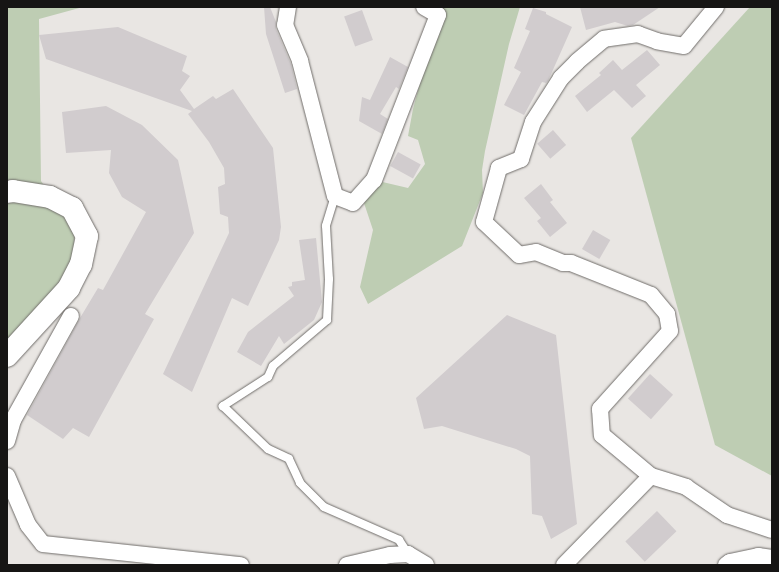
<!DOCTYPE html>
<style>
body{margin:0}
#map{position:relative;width:779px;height:572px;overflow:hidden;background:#e9e6e3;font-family:Mulish,sans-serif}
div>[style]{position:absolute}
.green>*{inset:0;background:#becdb3}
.building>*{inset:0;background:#d1ccce;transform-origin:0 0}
.roads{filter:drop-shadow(0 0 1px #706d6a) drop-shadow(0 0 1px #706d6a)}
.lane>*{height:8px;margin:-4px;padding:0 4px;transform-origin:4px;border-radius:4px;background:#fff}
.street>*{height:16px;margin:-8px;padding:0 8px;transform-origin:8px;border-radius:8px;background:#fff}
.secondary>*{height:22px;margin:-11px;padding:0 11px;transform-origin:11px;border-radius:11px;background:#fff}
span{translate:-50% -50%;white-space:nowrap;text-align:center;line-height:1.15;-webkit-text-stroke:3px #fff;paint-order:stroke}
.frame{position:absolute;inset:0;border:8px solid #161514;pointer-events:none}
</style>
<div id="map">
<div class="green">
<div style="clip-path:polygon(7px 7px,83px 7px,39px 19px,41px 181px,75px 230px,73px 264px,7px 349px)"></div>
<div style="clip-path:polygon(443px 7px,520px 7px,509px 44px,485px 151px,482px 170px,483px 193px,462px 246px,368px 304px,360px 287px,373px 230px,364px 203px,374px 180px,408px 188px,425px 164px,418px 140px,408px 136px,413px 109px,438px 15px)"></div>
<div style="clip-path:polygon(750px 7px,772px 7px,772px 476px,715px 445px,631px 138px)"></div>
</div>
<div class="building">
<div style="clip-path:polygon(264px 7px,270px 7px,276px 22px,276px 29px,291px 64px,297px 89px,285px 93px,266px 34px)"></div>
<div style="clip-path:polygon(580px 7px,660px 7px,633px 25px,628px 26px,615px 22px,586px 30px)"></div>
<div style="clip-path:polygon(533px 8px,546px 12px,546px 14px,572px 27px,548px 81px,546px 83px,542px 82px,524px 115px,504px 105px,521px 72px,514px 68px,530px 31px,525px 29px)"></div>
<div style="left:362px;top:10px;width:32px;height:19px;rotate:70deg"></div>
<div style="clip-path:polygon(118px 27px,187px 56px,182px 71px,190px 76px,180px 90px,194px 109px,213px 96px,216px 99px,233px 89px,273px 148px,281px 227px,279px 240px,248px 306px,232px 298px,192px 392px,163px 374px,229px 233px,228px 217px,220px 214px,218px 187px,225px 184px,224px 168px,209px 142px,188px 114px,192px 111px,46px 59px,39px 35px)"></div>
<div style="clip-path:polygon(647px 50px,660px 65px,636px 85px,646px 96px,632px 108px,614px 90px,587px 112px,575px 96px,601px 75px,599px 73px,613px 60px,622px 70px)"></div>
<div style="clip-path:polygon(390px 57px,408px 67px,399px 89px,396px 87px,380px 114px,388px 119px,382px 134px,359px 121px,362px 97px,370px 100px)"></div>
<div style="clip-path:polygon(106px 106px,142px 125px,178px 160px,194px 233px,145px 314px,154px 319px,89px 437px,73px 428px,63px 439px,27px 415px,80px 318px,98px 288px,103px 290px,146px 212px,122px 197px,109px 173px,111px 150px,66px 153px,62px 112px)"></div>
<div style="left:553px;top:130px;width:20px;height:21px;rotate:49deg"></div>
<div style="left:398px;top:152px;width:26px;height:16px;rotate:29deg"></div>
<div style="clip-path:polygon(541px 184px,553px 200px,550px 202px,567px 223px,550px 237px,537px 221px,541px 218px,524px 198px)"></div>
<div style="left:593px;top:230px;width:20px;height:22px;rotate:30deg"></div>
<div style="clip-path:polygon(316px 238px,322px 302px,314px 320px,284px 344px,279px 336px,261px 366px,237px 352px,248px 332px,294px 296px,288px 287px,292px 286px,292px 282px,305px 280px,299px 240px)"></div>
<div style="clip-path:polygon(507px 315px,556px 335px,577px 524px,551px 539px,542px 516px,532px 514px,530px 456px,516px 449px,442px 426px,424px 429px,416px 398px)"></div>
<div style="left:650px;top:374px;width:31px;height:33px;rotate:42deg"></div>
<div style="left:657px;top:511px;width:28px;height:44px;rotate:46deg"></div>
</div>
<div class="roads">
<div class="lane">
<div style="left:335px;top:196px;width:31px;rotate:107deg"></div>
<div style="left:326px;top:226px;width:53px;rotate:86.8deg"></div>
<div style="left:329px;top:279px;width:41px;rotate:92.8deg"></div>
<div style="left:327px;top:320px;width:71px;rotate:139.6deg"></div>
<div style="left:273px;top:366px;width:12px;rotate:114deg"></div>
<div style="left:268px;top:377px;width:54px;rotate:147.2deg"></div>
<div style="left:223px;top:406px;width:62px;rotate:43.7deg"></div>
<div style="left:268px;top:449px;width:23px;rotate:25deg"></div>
<div style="left:289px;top:459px;width:26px;rotate:65deg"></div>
<div style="left:300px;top:483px;width:34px;rotate:45deg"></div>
<div style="left:324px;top:507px;width:82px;rotate:23.7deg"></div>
<div style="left:399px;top:540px;width:17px;rotate:57deg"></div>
</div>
<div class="street">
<div style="left:288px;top:7px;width:18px;rotate:99deg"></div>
<div style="left:285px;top:25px;width:39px;rotate:67deg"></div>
<div style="left:300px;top:61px;width:139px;rotate:75.5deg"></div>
<div style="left:335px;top:196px;width:19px;rotate:21deg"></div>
<div style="left:353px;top:203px;width:31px;rotate:-48deg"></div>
<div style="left:374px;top:180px;width:177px;rotate:-68.8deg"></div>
<div style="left:438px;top:15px;width:16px;rotate:-150deg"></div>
<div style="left:716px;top:7px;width:50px;rotate:129.4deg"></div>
<div style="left:684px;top:46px;width:27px;rotate:-170deg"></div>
<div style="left:657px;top:41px;width:20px;rotate:-160deg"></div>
<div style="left:638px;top:34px;width:34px;rotate:172deg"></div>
<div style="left:604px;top:39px;width:35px;rotate:140deg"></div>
<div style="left:577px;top:62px;width:23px;rotate:135deg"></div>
<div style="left:561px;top:78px;width:52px;rotate:122.5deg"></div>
<div style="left:533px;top:122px;width:39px;rotate:108deg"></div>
<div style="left:521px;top:159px;width:24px;rotate:158deg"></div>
<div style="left:499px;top:168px;width:56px;rotate:105.5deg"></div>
<div style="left:484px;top:222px;width:48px;rotate:43.3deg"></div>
<div style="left:519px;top:255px;width:17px;rotate:-10deg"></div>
<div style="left:536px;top:252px;width:29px;rotate:22deg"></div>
<div style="left:563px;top:263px;width:8px"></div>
<div style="left:571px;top:263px;width:86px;rotate:21.8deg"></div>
<div style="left:651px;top:295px;width:25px;rotate:50deg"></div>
<div style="left:667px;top:314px;width:17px;rotate:80deg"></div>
<div style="left:670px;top:331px;width:105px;rotate:131.9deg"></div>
<div style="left:600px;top:409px;width:26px;rotate:86deg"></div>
<div style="left:602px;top:435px;width:64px;rotate:39.9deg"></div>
<div style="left:651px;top:476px;width:37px;rotate:17deg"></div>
<div style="left:686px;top:487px;width:50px;rotate:34.3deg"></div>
<div style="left:727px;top:515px;width:47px;rotate:18.4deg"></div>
<div style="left:7px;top:441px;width:22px;rotate:-74deg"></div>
<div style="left:13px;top:420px;width:119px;rotate:-60.9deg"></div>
<div style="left:7px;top:476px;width:53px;rotate:66.8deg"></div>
<div style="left:28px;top:525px;width:24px;rotate:52deg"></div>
<div style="left:43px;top:544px;width:199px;rotate:6.1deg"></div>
<div style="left:347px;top:565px;width:44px;rotate:-13.1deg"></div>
<div style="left:390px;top:555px;width:18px;rotate:-3deg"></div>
<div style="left:408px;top:554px;width:21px;rotate:31deg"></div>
<div style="left:564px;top:565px;width:124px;rotate:-45.7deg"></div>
<div style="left:726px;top:565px;width:5px;rotate:-37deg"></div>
<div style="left:730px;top:562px;width:29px;rotate:-12deg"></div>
<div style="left:758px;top:556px;width:14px;rotate:8deg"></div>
</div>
<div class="secondary">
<div style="left:7px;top:192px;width:6px;rotate:-9deg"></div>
<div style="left:13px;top:191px;width:37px;rotate:9deg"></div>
<div style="left:50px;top:197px;width:25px;rotate:27deg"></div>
<div style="left:72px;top:208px;width:32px;rotate:62deg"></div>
<div style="left:87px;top:236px;width:29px;rotate:102deg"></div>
<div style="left:81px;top:264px;width:27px;rotate:117deg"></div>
<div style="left:69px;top:288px;width:92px;rotate:132.4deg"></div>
</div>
</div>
<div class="frame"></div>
</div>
